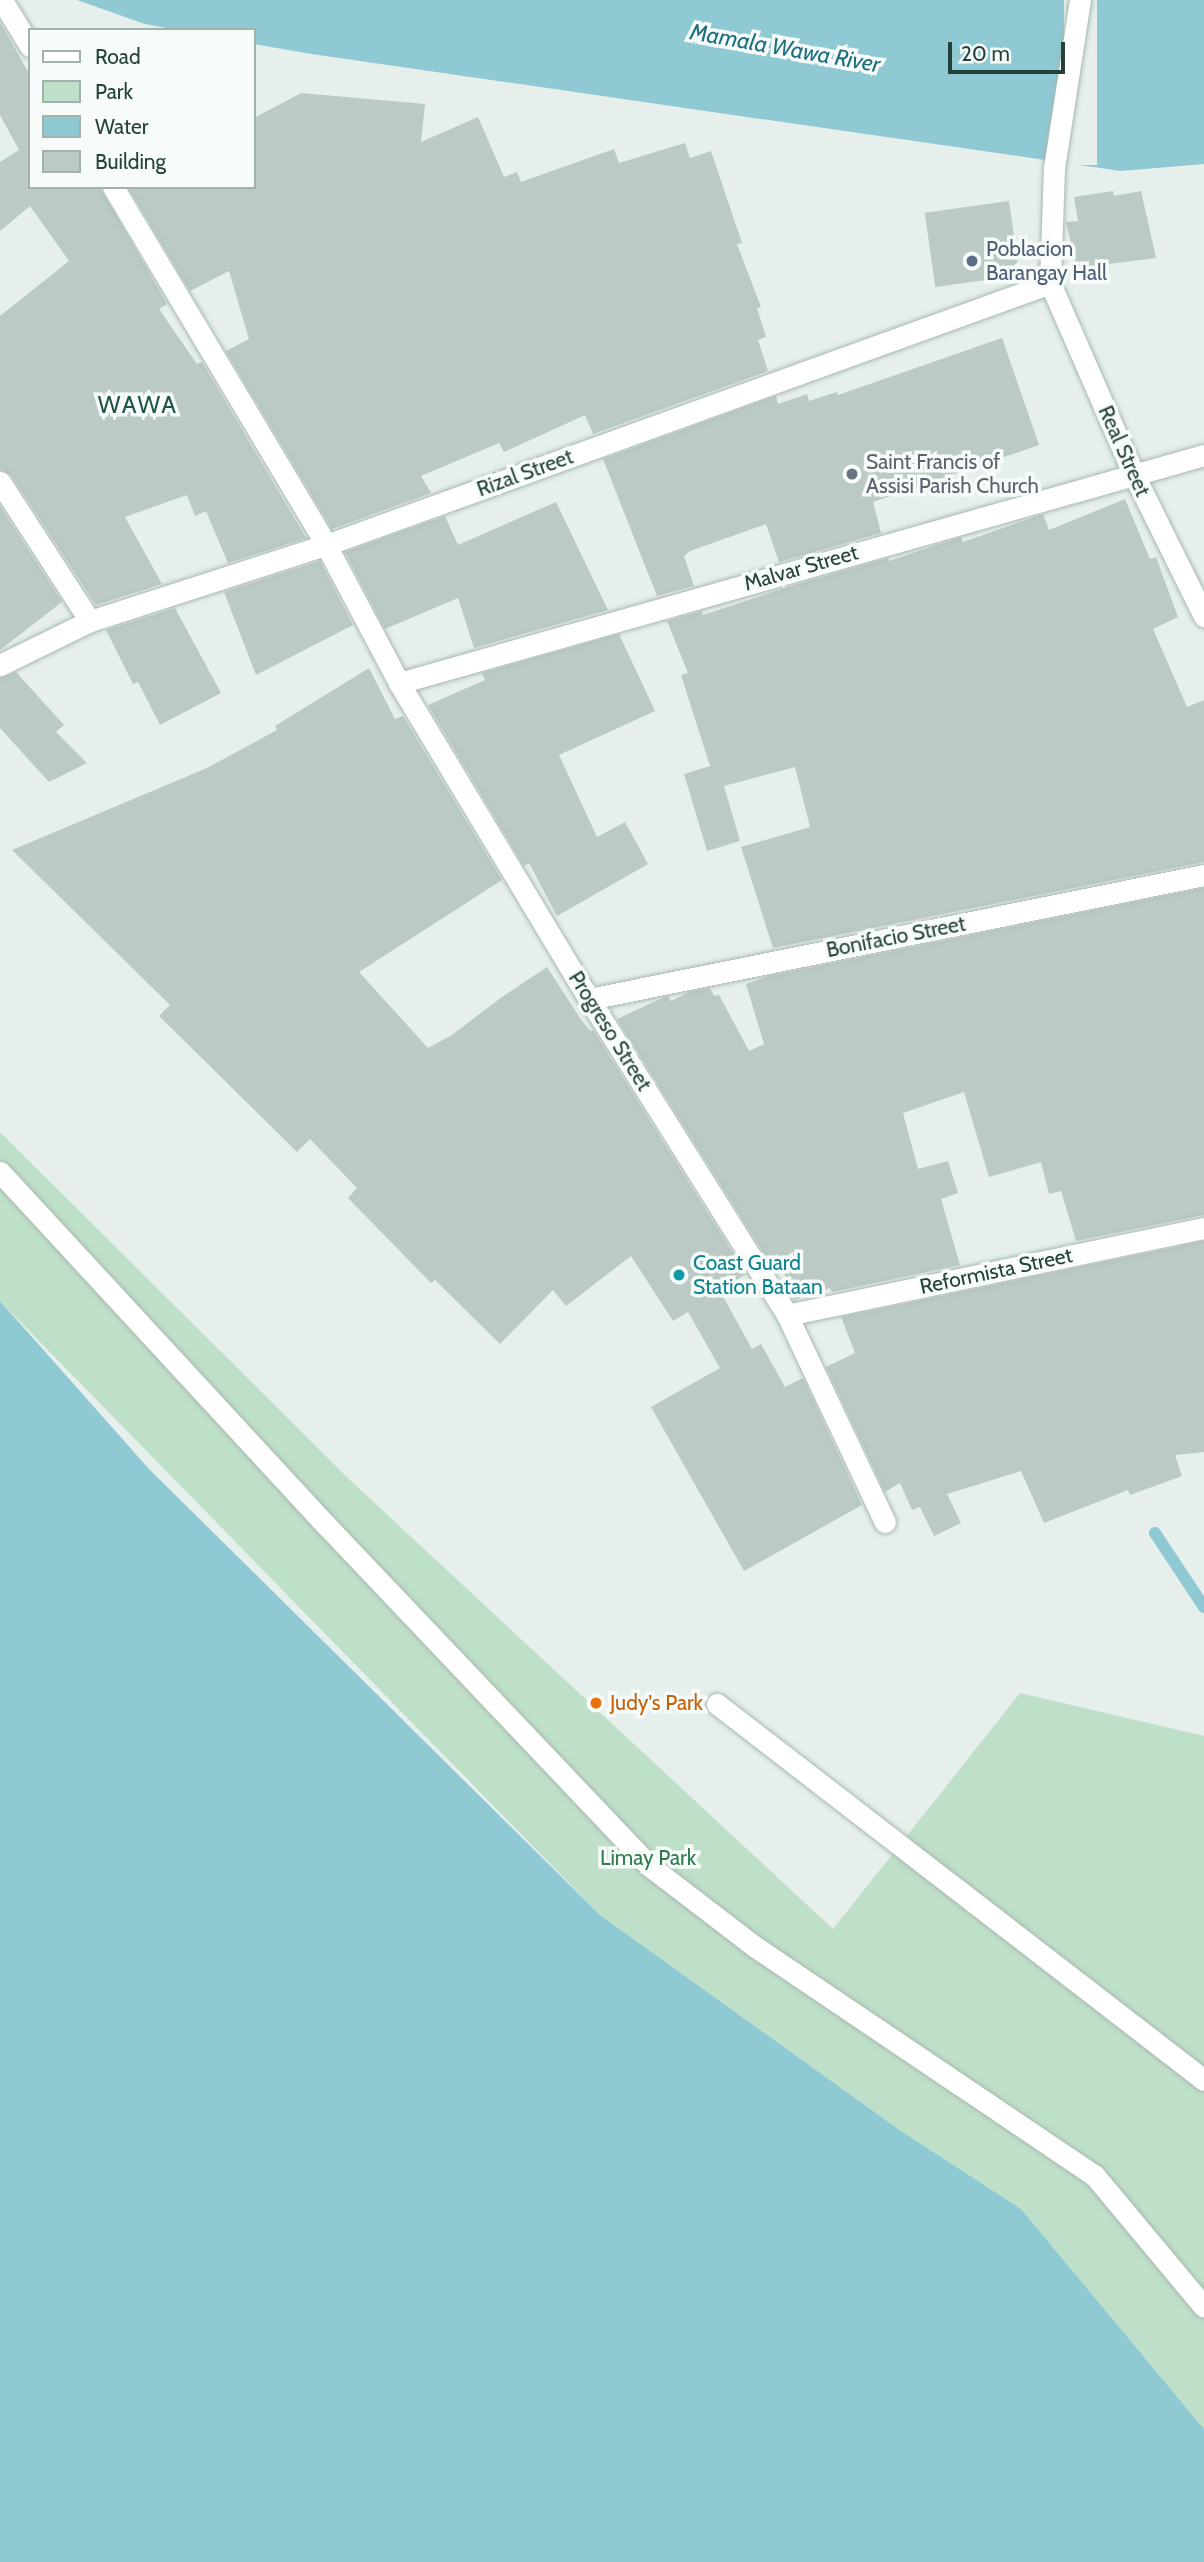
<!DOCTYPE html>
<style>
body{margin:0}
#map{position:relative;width:1204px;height:2562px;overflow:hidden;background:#e6efeb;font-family:Cabin,sans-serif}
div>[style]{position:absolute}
.green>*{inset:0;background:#bfe0c8}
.water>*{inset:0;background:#8ec9d4}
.pier>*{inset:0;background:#e6efeb;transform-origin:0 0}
.stream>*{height:12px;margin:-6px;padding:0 6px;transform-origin:6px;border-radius:6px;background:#8ec9d4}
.building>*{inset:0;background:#bbcac4;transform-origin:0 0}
.roads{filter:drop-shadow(0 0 2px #a8b8b2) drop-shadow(0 0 2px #a8b8b2)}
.street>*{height:21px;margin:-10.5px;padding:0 10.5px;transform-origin:10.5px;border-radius:10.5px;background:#fff}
.dots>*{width:19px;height:19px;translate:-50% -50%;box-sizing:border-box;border:4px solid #f7fbf9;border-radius:50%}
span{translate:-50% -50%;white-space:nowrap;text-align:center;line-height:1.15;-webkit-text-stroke:7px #f7fbf9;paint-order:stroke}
.service-label{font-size:21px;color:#4e5e75}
.left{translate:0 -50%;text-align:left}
.street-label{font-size:21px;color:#24423a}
.worship-label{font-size:21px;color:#5b616d}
.culture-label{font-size:21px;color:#0d838f}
.food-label{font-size:21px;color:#c56008}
.park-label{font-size:21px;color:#2d7a4b}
.water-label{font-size:23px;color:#1c6f80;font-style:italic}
.quarter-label{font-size:24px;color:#1f5548;letter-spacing:2px}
.legend{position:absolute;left:28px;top:28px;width:228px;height:161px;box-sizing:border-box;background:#f7fbf9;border:2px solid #a3b1ad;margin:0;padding:9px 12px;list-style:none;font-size:21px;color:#24423a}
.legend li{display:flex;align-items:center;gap:14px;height:35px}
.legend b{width:35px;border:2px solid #a3b1ad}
.scale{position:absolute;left:948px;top:42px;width:117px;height:32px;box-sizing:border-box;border:4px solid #24423a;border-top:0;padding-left:9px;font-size:21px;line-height:24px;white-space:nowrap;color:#24423a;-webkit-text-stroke:5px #f7fbf9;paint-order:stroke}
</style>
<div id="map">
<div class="green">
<div style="clip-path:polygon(0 1132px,351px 1481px,833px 1929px,1020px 1693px,1204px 1736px,1204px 2429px,1021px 2209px,901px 2131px,600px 1915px,0 1301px)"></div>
</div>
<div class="water">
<div style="clip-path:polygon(77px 0,1204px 0,1204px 164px,1121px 171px,305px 53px,254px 44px,254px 30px,177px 30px,145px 24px)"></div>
<div style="clip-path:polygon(0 1301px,149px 1469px,600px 1915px,901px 2131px,1021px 2209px,1204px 2429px,1204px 2562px,0 2562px)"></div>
</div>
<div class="pier">
<div style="left:1064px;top:0;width:33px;height:165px"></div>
</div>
<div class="stream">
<div style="left:1155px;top:1533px;width:89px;rotate:56.5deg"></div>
</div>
<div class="building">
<div style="clip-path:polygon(0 22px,30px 75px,30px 187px,100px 187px,167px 304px,159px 309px,197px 364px,202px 362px,306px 538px,228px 563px,206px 511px,195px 516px,187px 495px,125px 517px,162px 584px,96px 605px,11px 475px,0 469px,0 316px,69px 261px,30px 206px,0 231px,0 162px,19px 150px,0 115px)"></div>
<div style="clip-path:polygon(301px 93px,425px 104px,421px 142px,478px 117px,504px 177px,517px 172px,521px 182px,614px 149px,619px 163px,685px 143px,690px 158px,711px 151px,742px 243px,737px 244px,761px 307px,757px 308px,766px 337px,758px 340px,768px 371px,593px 434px,585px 415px,504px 452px,499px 443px,421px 476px,431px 493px,332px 529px,226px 351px,249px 339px,229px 271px,190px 291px,128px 187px,254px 187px,254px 118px)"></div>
<div style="clip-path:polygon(1113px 191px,1114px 196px,1141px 191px,1156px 258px,1077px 268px,1066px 222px,1078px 221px,1074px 197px)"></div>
<div style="left:1009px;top:201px;width:75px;height:85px;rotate:82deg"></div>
<div style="clip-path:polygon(1002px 338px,1039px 445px,873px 502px,881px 533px,779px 562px,766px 524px,690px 551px,684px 556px,694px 586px,657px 596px,603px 459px,776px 396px,778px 404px,807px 394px,809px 401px,837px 392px,838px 395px)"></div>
<div style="clip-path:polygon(1125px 499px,1150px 559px,1156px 557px,1178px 617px,1153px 629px,1187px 707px,1204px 700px,1204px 862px,773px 948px,741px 847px,810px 827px,795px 767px,724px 786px,740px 841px,707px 851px,684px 774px,710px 766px,681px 675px,688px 673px,667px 621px,702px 611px,703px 615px,788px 587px,888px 558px,889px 561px,961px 537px,963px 542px,1043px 514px,1049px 530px)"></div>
<div style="clip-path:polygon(556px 502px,608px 610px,474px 648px,458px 598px,385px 629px,345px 552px,445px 516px,458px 545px)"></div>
<div style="clip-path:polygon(0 506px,62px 602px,0 650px)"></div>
<div style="clip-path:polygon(320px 561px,353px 625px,256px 675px,224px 592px)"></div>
<div style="clip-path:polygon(175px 608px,221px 693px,160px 725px,138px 682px,133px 684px,106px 630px)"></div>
<div style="clip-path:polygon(619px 634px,655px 711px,559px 755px,597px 837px,625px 822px,648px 864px,557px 916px,529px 863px,524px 866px,428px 705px,485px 680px,482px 673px)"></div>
<div style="clip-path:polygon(369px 668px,395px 719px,403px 716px,502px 880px,359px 972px,428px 1048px,452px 1035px,502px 997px,547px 967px,582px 1021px,590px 1031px,593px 1030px,746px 1274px,720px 1291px,752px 1349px,761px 1344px,785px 1387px,803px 1378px,862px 1505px,744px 1571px,651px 1407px,720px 1368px,688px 1312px,673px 1321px,631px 1256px,566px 1306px,553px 1290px,500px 1344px,435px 1280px,431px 1283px,348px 1198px,357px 1188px,310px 1139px,297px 1152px,159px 1016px,170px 1005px,12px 850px,207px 768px,277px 730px,275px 726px)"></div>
<div style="clip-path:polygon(16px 672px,64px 725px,56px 732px,87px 763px,49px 782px,0 728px,0 678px)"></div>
<div style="clip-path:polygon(1204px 888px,1204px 1215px,1076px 1241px,1061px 1191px,1049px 1194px,1041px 1162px,989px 1177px,964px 1092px,903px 1113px,918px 1169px,948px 1161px,958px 1193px,941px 1199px,960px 1265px,832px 1292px,830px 1288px,794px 1300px,777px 1254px,768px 1260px,617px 1019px,662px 998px,668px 996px,671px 1001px,689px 992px,710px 988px,714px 996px,719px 995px,749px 1051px,764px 1044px,746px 984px,769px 976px)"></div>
<div style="clip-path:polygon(1204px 1241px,1204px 1452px,1175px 1455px,1182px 1476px,1130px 1495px,1128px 1490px,1044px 1523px,1021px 1471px,947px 1494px,961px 1523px,934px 1536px,920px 1507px,912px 1510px,900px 1483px,885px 1492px,826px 1367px,855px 1353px,841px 1317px)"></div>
</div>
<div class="roads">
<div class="street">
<div style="left:1080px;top:0;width:170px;rotate:98.8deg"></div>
<div style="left:1054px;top:168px;width:115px;rotate:92deg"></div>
<div style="left:1050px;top:283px;width:207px;rotate:66.4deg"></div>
<div style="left:1133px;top:473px;width:160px;rotate:63.6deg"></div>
<div style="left:3px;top:2px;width:52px;rotate:58.5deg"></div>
<div style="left:113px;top:187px;width:417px;rotate:59.2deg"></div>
<div style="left:326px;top:545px;width:156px;rotate:62.1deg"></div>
<div style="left:399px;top:683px;width:369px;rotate:59deg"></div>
<div style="left:589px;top:999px;width:373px;rotate:57.9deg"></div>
<div style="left:787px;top:1315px;width:229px;rotate:64.7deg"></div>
<div style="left:0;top:482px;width:166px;rotate:57.1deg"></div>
<div style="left:0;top:665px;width:100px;rotate:-26.1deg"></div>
<div style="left:90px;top:621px;width:248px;rotate:-17.9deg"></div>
<div style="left:326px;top:545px;width:770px;rotate:-19.89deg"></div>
<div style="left:399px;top:683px;width:837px;rotate:-15.81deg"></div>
<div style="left:589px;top:999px;width:627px;rotate:-11.4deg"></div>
<div style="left:0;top:1172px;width:481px;rotate:47.3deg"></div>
<div style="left:326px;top:1525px;width:472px;rotate:46.5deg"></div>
<div style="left:651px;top:1867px;width:130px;rotate:37.5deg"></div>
<div style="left:754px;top:1946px;width:411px;rotate:34deg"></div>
<div style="left:1095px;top:2176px;width:170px;rotate:50.2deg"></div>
<div style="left:787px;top:1315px;width:426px;rotate:-11.8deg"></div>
<div style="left:717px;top:1704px;width:615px;rotate:37.67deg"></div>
</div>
</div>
<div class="dots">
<div style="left:972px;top:261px;background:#5c6f8a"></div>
<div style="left:852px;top:474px;background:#6b7280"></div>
<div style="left:679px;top:1275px;background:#0f9aa8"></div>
<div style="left:596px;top:1703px;background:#e8710a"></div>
</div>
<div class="service-label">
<span class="left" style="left:986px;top:261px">Poblacion<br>Barangay Hall</span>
</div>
<div class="street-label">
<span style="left:1124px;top:451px;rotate:66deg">Real Street</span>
<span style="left:525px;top:473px;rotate:-20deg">Rizal Street</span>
<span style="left:801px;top:568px;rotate:-16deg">Malvar Street</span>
<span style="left:896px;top:937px;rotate:-11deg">Bonifacio Street</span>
<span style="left:610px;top:1031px;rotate:58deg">Progreso Street</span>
<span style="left:996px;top:1271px;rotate:-12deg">Reformista Street</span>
</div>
<div class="worship-label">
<span class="left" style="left:866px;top:474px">Saint Francis of<br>Assisi Parish Church</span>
</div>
<div class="culture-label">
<span class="left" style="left:693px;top:1275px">Coast Guard<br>Station Bataan</span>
</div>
<div class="food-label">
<span class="left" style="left:610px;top:1703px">Judy's Park</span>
</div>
<div class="park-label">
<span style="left:648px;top:1858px">Limay Park</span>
</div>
<div class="water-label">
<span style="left:785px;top:48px;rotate:10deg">Mamala Wawa River</span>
</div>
<div class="quarter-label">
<span style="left:138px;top:405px">WAWA</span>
</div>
<ul class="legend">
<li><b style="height:9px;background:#fff"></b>Road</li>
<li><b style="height:19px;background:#bfe0c8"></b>Park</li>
<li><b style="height:19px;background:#8ec9d4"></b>Water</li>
<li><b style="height:19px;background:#bbcac4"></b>Building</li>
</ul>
<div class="scale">20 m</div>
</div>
